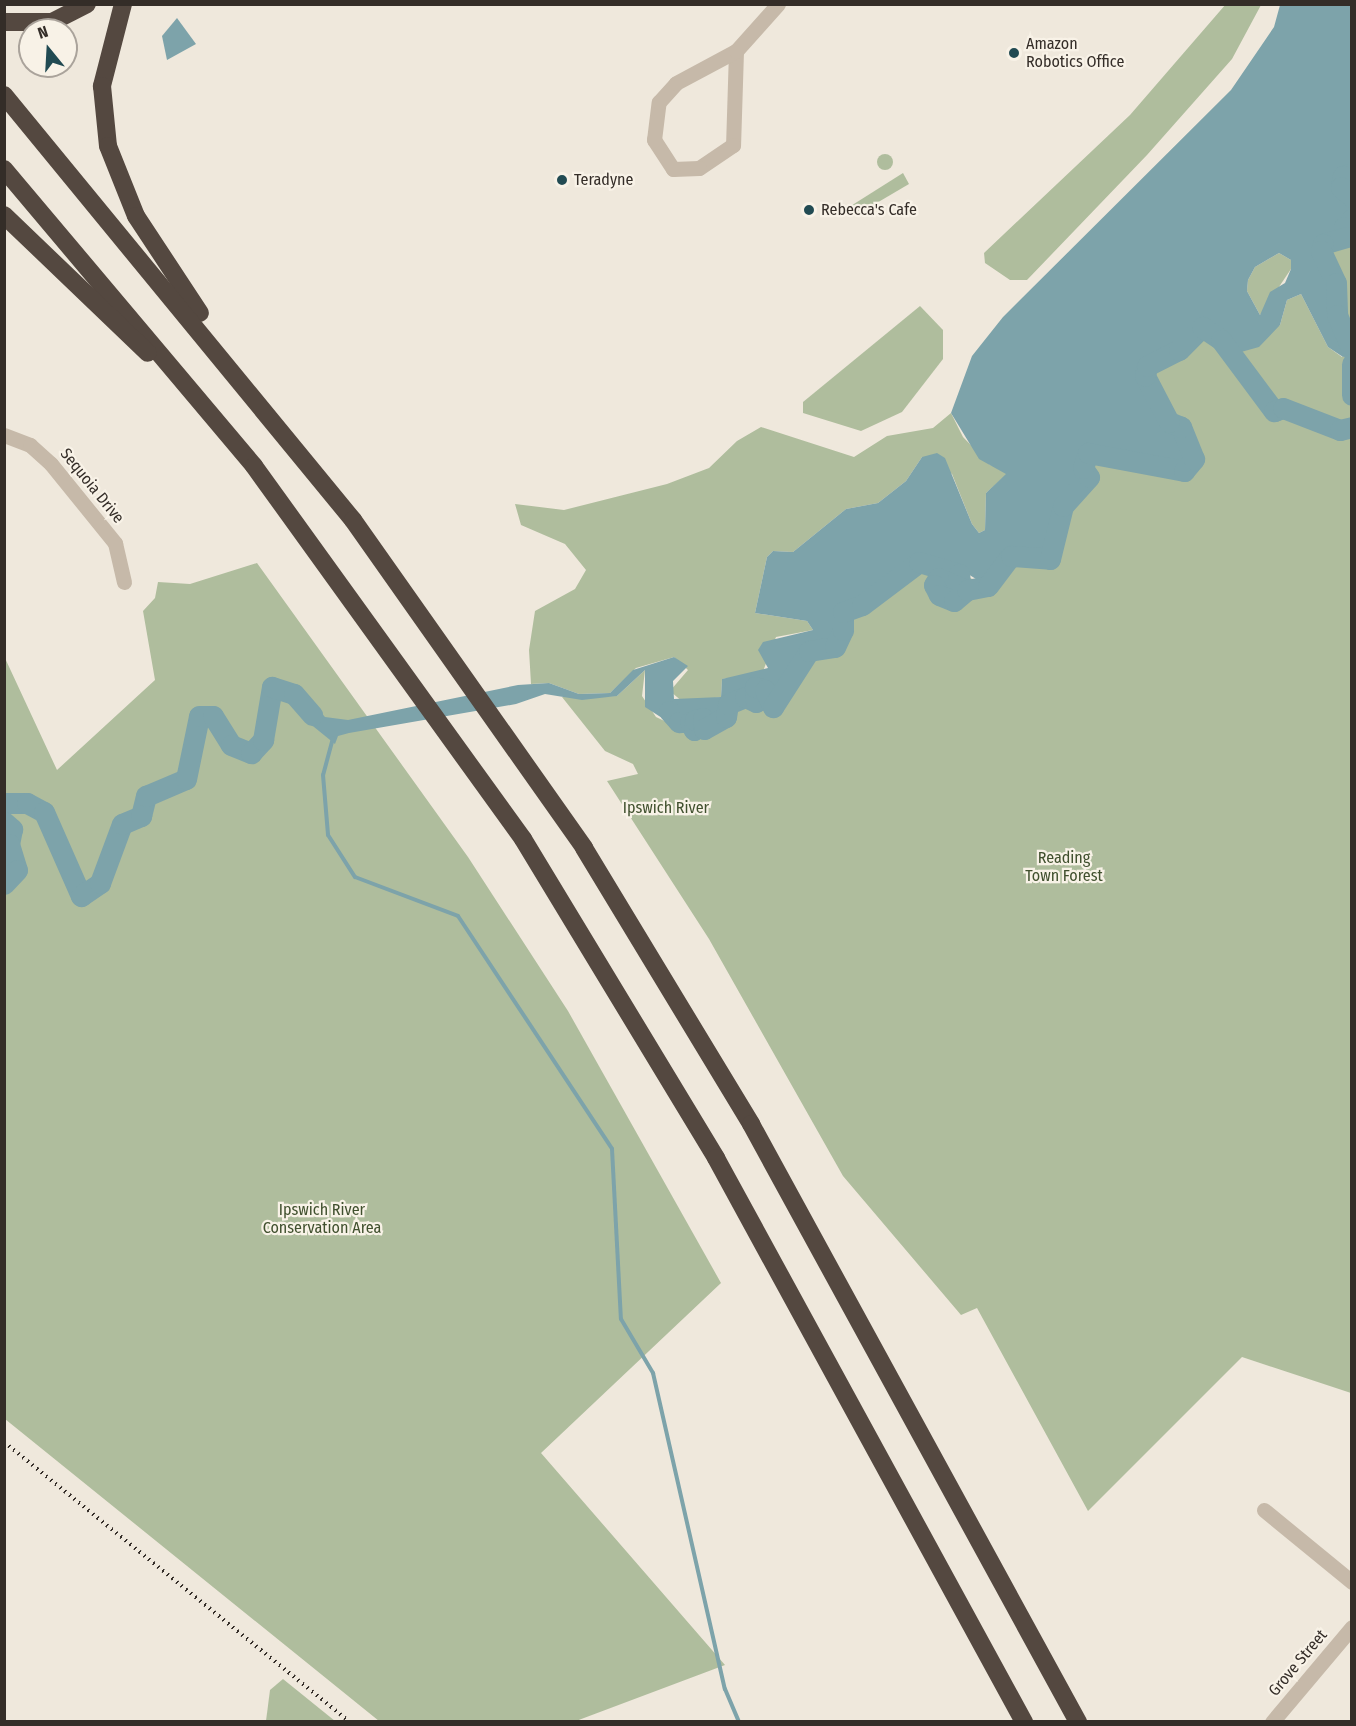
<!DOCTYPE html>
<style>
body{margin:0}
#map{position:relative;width:1356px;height:1726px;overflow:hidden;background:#efe8dc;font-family:"Fira Sans Condensed",sans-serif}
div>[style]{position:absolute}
.green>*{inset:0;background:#afbd9d}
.round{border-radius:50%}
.water>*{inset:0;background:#7da3aa}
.stream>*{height:4px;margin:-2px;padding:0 2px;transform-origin:2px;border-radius:2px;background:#7da3aa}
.river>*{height:21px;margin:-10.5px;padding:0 10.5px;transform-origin:10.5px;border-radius:10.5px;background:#7da3aa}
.minor>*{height:15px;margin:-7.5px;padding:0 7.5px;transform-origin:7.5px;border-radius:7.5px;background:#c6b9a9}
.highway>*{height:18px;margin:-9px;padding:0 9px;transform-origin:9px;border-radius:9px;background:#544840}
.rail>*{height:4px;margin-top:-2px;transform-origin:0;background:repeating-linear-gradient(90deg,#342d28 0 1.5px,transparent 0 6px)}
.dots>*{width:16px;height:16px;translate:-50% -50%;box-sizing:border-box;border:3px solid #f8f2e7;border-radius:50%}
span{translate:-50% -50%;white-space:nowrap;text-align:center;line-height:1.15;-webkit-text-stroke:4.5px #f8f2e7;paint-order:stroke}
.poi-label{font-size:16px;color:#342d28}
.left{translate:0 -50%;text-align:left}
.street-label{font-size:16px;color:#342d28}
.park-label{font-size:16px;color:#40502e}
.frame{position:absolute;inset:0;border:6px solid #342d28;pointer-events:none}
.north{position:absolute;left:18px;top:18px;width:60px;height:60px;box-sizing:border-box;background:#f8f2e7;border:2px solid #aaa39b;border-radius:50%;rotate:342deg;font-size:16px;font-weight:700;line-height:24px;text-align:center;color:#342d28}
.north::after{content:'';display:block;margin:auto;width:21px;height:27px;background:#214a52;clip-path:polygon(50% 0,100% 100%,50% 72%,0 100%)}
</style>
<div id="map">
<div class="green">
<div style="clip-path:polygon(1226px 4px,1261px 5px,1232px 59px,1147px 155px,1027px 280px,1010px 280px,985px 263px,984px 253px,1130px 115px)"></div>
<div class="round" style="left:877px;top:154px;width:16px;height:16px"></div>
<div style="clip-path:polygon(903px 173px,909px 184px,858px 214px,846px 209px)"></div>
<div style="clip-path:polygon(1351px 173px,1351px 197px,1341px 187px,1343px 176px)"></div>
<div style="clip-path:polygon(1351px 219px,1351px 1393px,1242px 1357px,1088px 1511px,977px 1308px,961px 1315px,843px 1176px,709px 939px,607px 781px,638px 774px,633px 764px,605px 751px,562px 697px,617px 696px,645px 670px,642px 696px,656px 717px,673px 725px,690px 722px,693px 729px,700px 718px,721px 721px,728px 704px,758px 699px,755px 687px,765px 690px,773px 707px,843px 612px,919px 562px,979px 581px,997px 575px,1011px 556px,1037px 560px,1058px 536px,1059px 515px,1085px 455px,1189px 464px,1194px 459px,1181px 427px,1169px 422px,1145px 376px,1147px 366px,1179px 350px,1190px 334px,1202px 327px,1221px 340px,1267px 333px,1280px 325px,1287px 300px,1301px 294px,1328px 347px,1342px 357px,1347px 354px,1336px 283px,1321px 251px,1323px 244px,1340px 243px)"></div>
<div style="clip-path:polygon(1279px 253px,1291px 260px,1291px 269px,1260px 315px,1247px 291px,1248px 280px,1255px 267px)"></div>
<div style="clip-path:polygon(920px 306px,943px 330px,943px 359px,902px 412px,861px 431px,803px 413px,803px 402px)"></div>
<div style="clip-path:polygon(951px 413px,963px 437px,990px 465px,1003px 467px,1007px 474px,986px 493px,985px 530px,979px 533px,972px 524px,952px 474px,922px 457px,906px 481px,878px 503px,846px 509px,793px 552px,773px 551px,767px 557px,755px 613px,807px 621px,813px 630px,776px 637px,762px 674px,722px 679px,721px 697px,684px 703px,670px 691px,688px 670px,674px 657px,636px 668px,610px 693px,579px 694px,549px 683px,531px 684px,529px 650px,535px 611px,575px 589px,586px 570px,565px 544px,521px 525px,515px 504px,564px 510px,667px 484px,709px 468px,737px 441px,761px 427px,854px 457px,887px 436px,933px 428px)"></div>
<div style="clip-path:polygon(257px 563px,468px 857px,568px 1011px,721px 1283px,541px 1453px,725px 1665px,576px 1721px,379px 1721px,5px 1419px,4px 656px,57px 770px,155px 680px,143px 611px,155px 598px,158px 582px,190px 584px)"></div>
<div style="clip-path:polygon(283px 1679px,335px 1721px,266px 1721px,270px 1690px)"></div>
</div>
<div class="water">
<div style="clip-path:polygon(evenodd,1280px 5px,1351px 5px,1351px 173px,1343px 176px,1341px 187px,1351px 197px,1351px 219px,1345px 227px,1347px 237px,1323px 244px,1321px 251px,1336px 283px,1348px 354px,1343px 357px,1328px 347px,1301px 294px,1287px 300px,1280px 325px,1259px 347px,1241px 352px,1202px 327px,1190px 334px,1179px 350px,1147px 366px,1145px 376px,1169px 422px,1181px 427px,1194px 459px,1184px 471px,1088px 453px,1083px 468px,1089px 477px,1063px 506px,1050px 559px,1011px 556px,984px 584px,968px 574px,919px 562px,862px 605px,843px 612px,843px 630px,835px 647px,809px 651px,773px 707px,765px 690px,755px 687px,756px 702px,745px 697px,728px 704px,726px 717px,712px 727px,704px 729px,700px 718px,694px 730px,689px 722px,673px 725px,645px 707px,645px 670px,617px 696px,582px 700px,545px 694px,516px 704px,349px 733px,338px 736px,335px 744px,303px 718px,291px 696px,300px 690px,325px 717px,348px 720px,518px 685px,549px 683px,579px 694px,610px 693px,633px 670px,674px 657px,688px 666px,673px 681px,674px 699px,721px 697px,722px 679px,768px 668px,758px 650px,763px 642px,813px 630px,807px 621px,755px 613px,767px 557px,773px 551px,793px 552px,846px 509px,878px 503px,906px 481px,922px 457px,937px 453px,945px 458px,972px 524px,979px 533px,985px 530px,986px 493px,1006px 474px,979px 459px,951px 413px,972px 356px,1003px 317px,1231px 90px,1274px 27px,1280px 5px,1279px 253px,1291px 260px,1291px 269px,1285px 283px,1270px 292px,1260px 315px,1247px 291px,1248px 280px,1255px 267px,1279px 253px)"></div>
<div style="clip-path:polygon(177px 18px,196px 44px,167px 60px,162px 36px)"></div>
</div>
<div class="stream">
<div style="left:333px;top:738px;width:38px;rotate:105deg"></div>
<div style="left:323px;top:775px;width:60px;rotate:85.2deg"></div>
<div style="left:328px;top:835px;width:50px;rotate:57.3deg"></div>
<div style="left:355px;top:877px;width:110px;rotate:20.7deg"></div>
<div style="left:458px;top:916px;width:279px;rotate:56.5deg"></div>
<div style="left:612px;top:1149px;width:170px;rotate:87deg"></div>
<div style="left:621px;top:1319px;width:63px;rotate:59.3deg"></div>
<div style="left:653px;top:1373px;width:324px;rotate:77.2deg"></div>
<div style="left:725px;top:1689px;width:36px;rotate:67deg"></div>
</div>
<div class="river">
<div style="left:1352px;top:173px;width:9px;rotate:162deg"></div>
<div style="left:1343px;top:176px;width:11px;rotate:100deg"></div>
<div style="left:1341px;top:187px;width:15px;rotate:42deg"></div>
<div style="left:1352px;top:219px;width:11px;rotate:135deg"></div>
<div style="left:1344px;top:227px;width:10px;rotate:73deg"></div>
<div style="left:1347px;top:237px;width:25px;rotate:164deg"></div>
<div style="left:1323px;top:244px;width:7px;rotate:106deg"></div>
<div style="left:1321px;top:251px;width:35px;rotate:65deg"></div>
<div style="left:1336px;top:283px;width:32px;rotate:88deg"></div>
<div style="left:1337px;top:315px;width:38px;rotate:67deg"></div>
<div style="left:1352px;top:364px;width:31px;rotate:90deg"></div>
<div style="left:669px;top:711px;width:15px;rotate:48deg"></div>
<div style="left:679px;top:722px;width:11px"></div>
<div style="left:690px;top:722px;width:9px;rotate:63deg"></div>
<div style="left:694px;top:730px;width:10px;rotate:-84deg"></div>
<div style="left:695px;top:720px;width:8px;rotate:-14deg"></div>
<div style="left:703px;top:718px;width:11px;rotate:85deg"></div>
<div style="left:704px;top:729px;width:25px;rotate:-29deg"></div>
<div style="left:726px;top:717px;width:13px;rotate:-81deg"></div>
<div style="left:728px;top:704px;width:18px;rotate:-22deg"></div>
<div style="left:745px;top:697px;width:12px;rotate:24deg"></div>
<div style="left:756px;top:702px;width:15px;rotate:-94deg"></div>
<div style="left:755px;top:687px;width:10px;rotate:17deg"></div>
<div style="left:765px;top:690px;width:19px;rotate:65deg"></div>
<div style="left:773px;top:707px;width:67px;rotate:-57.3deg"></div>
<div style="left:809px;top:651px;width:26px;rotate:-9deg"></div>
<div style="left:835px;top:647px;width:19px;rotate:-65deg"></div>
<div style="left:843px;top:630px;width:18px;rotate:-90deg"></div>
<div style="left:843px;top:612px;width:20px;rotate:-20deg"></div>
<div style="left:862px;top:605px;width:71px;rotate:-37deg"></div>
<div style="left:919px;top:562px;width:42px;rotate:16.7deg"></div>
<div style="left:959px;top:574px;width:14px;rotate:82deg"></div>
<div style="left:961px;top:588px;width:25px;rotate:-157deg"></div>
<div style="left:938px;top:578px;width:8px;rotate:120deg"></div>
<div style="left:934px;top:585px;width:11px;rotate:63deg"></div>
<div style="left:939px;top:595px;width:16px;rotate:22deg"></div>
<div style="left:954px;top:601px;width:17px;rotate:-40deg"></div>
<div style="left:967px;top:590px;width:21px;rotate:-11deg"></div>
<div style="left:988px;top:586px;width:38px;rotate:-53deg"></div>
<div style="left:1011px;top:556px;width:39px;rotate:4deg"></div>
<div style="left:1050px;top:559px;width:55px;rotate:-76.2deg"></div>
<div style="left:1063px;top:506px;width:39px;rotate:-48deg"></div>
<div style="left:1089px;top:477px;width:11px;rotate:-124deg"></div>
<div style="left:1083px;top:468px;width:16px;rotate:-72deg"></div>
<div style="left:1088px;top:453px;width:98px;rotate:10.6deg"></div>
<div style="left:1184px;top:471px;width:16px;rotate:-50deg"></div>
<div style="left:1194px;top:459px;width:35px;rotate:-112deg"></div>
<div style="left:1181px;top:427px;width:13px;rotate:-157deg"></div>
<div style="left:1169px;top:422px;width:52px;rotate:-117.6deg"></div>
<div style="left:1145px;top:376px;width:10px;rotate:-79deg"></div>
<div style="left:1147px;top:366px;width:36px;rotate:-27deg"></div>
<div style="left:1179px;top:350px;width:33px;rotate:-45deg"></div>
<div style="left:1202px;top:327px;width:23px;rotate:34deg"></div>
<div style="left:1221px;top:340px;width:89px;rotate:53.3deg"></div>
<div style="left:1274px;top:411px;width:9px;rotate:-18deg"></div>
<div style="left:1283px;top:408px;width:61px;rotate:21.1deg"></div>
<div style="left:1340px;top:430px;width:12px;rotate:-14deg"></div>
<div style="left:4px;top:803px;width:23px"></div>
<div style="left:27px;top:803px;width:19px;rotate:28deg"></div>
<div style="left:44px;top:812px;width:92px;rotate:66.2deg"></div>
<div style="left:81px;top:896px;width:23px;rotate:-34deg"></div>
<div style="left:100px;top:883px;width:63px;rotate:-69.6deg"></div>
<div style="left:122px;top:824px;width:21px;rotate:-23deg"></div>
<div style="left:141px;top:816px;width:21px;rotate:-76deg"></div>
<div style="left:146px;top:796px;width:43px;rotate:-23deg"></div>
<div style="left:186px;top:779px;width:64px;rotate:-78.3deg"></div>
<div style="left:199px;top:716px;width:14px"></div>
<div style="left:213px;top:716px;width:34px;rotate:58deg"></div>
<div style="left:231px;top:745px;width:22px;rotate:22deg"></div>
<div style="left:251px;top:753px;width:18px;rotate:-47deg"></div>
<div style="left:263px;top:740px;width:54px;rotate:-80.4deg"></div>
<div style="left:272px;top:687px;width:23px;rotate:18deg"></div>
<div style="left:294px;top:694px;width:28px;rotate:49deg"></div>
<div style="left:4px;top:822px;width:11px;rotate:41deg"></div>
<div style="left:12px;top:829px;width:15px;rotate:101deg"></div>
<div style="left:9px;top:844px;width:27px;rotate:73deg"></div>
<div style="left:17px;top:870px;width:19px;rotate:133deg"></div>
</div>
<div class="minor">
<div style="left:736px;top:51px;width:94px;rotate:91.8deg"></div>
<div style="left:733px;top:145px;width:41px;rotate:145.9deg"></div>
<div style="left:699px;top:168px;width:26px;rotate:178deg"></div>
<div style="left:673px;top:169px;width:35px;rotate:-123deg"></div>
<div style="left:654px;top:140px;width:38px;rotate:-83deg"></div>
<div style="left:659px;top:102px;width:25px;rotate:-48deg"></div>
<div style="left:676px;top:83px;width:68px;rotate:-28.1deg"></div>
<div style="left:736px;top:51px;width:63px;rotate:-48.2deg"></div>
<div style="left:4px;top:435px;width:28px;rotate:21deg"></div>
<div style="left:30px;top:445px;width:28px;rotate:42deg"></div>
<div style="left:51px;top:464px;width:102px;rotate:51deg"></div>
<div style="left:115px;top:543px;width:40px;rotate:77deg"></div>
<div style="left:1264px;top:1510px;width:114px;rotate:39.3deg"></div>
<div style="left:1272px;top:1722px;width:124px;rotate:-49.9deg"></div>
</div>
<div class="highway">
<div style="left:123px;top:4px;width:85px;rotate:104.4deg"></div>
<div style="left:102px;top:86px;width:60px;rotate:84.3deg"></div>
<div style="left:108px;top:146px;width:75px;rotate:68.2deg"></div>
<div style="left:136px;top:216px;width:116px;rotate:56.6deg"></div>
<div style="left:4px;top:22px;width:48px"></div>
<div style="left:52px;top:22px;width:39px;rotate:-27deg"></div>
<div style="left:4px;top:95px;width:550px;rotate:50.61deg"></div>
<div style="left:353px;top:520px;width:401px;rotate:54.8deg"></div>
<div style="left:584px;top:848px;width:323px;rotate:58.8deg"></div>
<div style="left:751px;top:1124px;width:682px;rotate:61.33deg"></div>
<div style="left:4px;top:169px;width:388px;rotate:49.9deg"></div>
<div style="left:254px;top:466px;width:460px;rotate:54.2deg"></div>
<div style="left:523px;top:839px;width:373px;rotate:58.8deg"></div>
<div style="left:716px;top:1158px;width:643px;rotate:61.36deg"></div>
<div style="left:4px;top:215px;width:199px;rotate:43.8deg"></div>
</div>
<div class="rail">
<div style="left:4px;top:1442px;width:445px;rotate:39deg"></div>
</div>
<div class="dots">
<div style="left:1014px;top:53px;background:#214a52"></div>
<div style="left:562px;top:180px;background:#214a52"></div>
<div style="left:809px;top:210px;background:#214a52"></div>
</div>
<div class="poi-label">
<span class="left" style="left:1026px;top:53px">Amazon<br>Robotics Office</span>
<span class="left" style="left:574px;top:180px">Teradyne</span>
<span class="left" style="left:821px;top:210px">Rebecca's Cafe</span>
</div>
<div class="street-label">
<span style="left:92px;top:486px;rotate:51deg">Sequoia Drive</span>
<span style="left:1298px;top:1663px;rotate:-50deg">Grove Street</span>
</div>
<div class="park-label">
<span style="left:666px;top:808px">Ipswich River</span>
<span style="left:1064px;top:867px">Reading<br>Town Forest</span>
<span style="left:322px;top:1219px">Ipswich River<br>Conservation Area</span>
</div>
<div class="frame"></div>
<div class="north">N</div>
</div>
